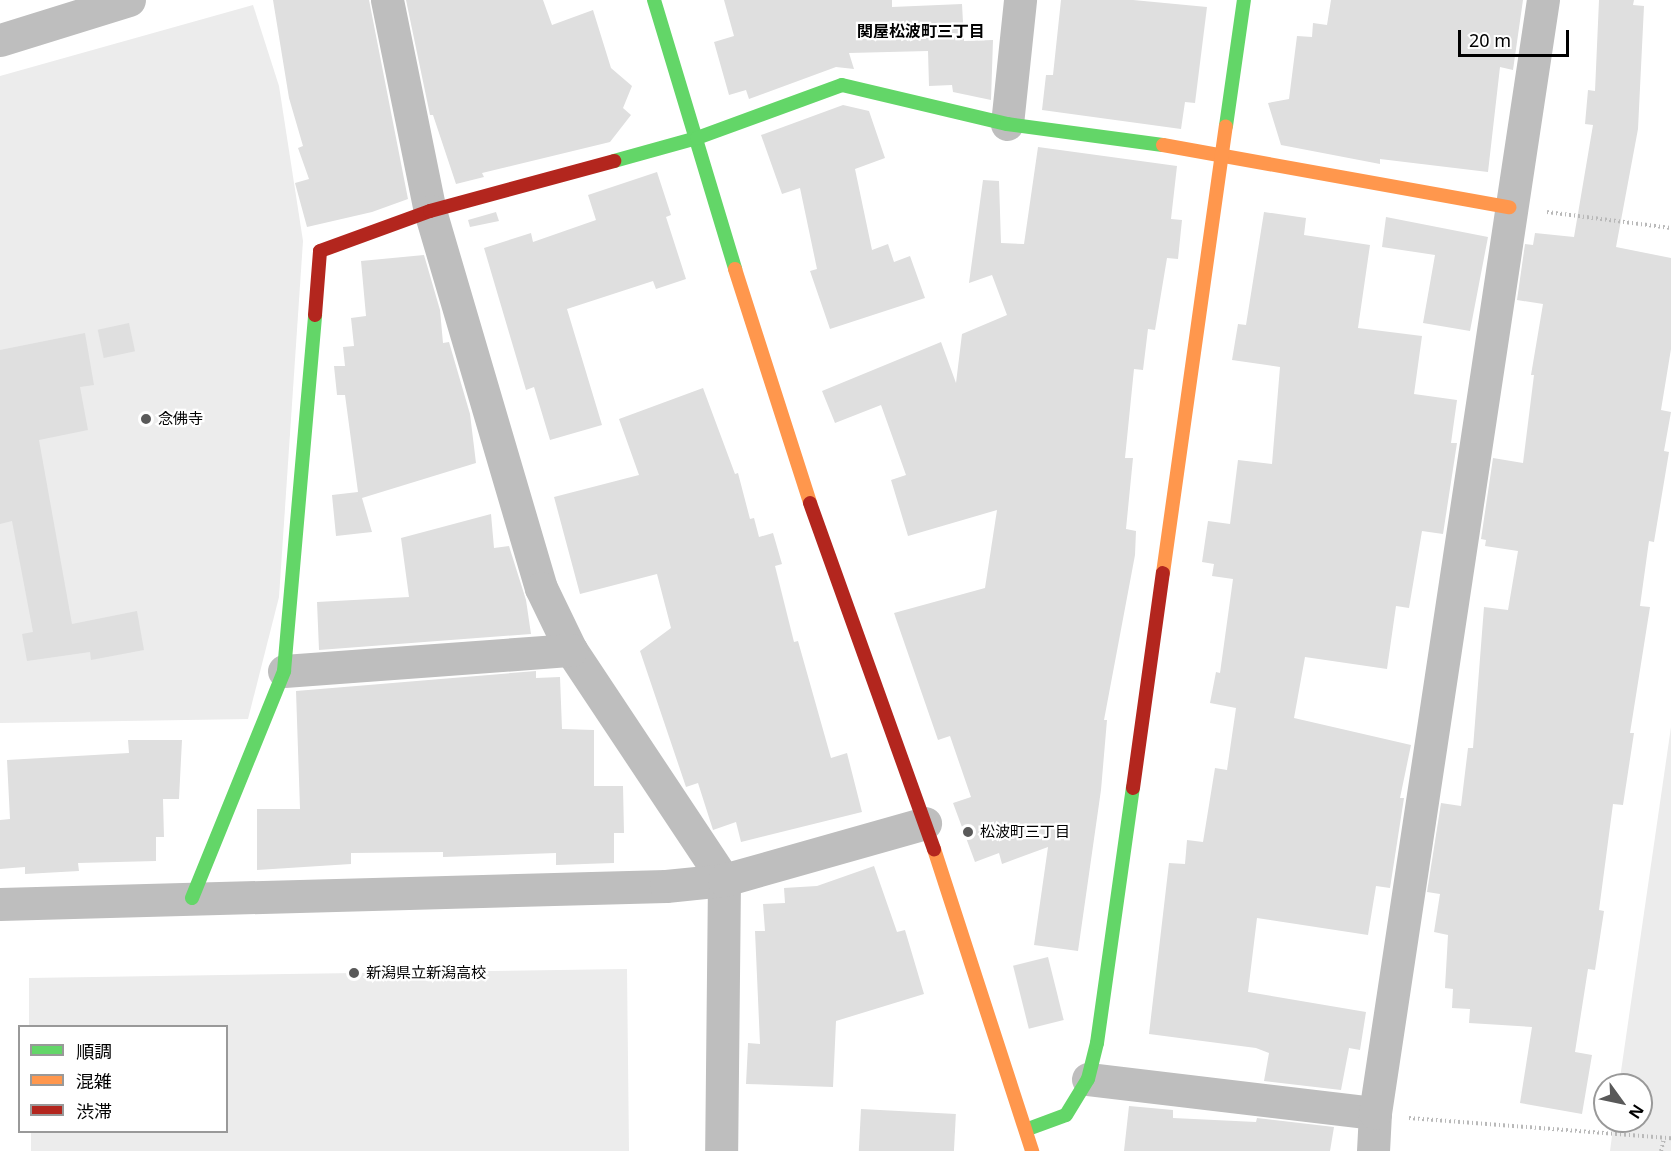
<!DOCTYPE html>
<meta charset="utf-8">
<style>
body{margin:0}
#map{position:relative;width:1671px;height:1151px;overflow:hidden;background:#fff;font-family:"Noto Sans","Noto Sans JP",sans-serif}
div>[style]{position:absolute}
.green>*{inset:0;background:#ececec}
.building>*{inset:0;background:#dfdfdf;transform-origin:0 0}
.path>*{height:4px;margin-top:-2px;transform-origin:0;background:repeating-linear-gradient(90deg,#b9b9b9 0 1.5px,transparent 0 4.5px)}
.street>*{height:33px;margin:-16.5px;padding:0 16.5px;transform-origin:16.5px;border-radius:16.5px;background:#bebebe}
.fast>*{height:14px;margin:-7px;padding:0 7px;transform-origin:7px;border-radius:7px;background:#63d668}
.slow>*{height:14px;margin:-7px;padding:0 7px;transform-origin:7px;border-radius:7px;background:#ff974d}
.jam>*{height:14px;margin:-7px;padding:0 7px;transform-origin:7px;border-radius:7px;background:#b3261e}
.dots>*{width:16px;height:16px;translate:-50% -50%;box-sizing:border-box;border:3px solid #fff;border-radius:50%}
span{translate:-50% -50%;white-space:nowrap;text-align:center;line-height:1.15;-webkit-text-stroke:4.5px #fff;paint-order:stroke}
.poi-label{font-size:15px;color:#000}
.left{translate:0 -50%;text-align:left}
.neighbourhood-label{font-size:16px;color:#000;font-weight:700}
.legend{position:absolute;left:18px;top:1025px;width:210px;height:108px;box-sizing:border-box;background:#fff;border:2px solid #999;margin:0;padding:8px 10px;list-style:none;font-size:18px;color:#000}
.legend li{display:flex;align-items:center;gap:12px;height:30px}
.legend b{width:30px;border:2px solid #999}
.north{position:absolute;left:1593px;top:1073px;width:60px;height:60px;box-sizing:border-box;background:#fff;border:2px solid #999;border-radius:50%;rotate:123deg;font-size:16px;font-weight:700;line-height:24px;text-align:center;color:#000}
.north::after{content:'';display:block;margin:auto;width:21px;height:27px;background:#595959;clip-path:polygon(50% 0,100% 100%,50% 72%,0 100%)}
.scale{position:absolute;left:1458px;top:30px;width:111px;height:27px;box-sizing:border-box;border:3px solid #000;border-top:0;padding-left:8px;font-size:18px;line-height:21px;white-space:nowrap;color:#000;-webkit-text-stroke:4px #fff;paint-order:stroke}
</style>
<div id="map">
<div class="green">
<div style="clip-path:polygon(253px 5px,279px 86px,303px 241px,279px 597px,248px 719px,0 723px,0 76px)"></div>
<div style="clip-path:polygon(1671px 727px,1671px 1151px,1610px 1151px,1614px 1121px,1641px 1121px,1641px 1085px,1619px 1085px)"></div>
<div style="clip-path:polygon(627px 969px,629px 1151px,31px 1151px,31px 1132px,226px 1132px,226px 1026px,29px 1026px,29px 978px)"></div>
</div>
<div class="building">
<div style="clip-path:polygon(273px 0,369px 0,408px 199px,372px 212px,307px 227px,295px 183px,309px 179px,298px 148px,303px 146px,289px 98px)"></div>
<div style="clip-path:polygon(406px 0,543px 0,552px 25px,593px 10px,611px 68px,632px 86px,623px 108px,631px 115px,610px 142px,482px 173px,484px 177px,456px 184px,433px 115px,430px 115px)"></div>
<div style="clip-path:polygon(724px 0,892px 0,892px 7px,962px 4px,964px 41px,993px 40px,991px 100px,953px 92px,952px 85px,929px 86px,928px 51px,849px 53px,854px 69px,836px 67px,749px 99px,746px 90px,729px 95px,714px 42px,734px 36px)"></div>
<div style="clip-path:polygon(1061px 0,1133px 0,1207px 7px,1195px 103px,1185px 102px,1181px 129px,1042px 110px,1046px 75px,1053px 75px)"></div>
<div style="clip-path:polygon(1331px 0,1523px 0,1513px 70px,1500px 67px,1488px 172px,1380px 159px,1380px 164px,1281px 145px,1268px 103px,1289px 99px,1297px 36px,1312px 37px,1313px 23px,1327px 25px)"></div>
<div style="clip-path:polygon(1599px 0,1634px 0,1633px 5px,1644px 6px,1638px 129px,1616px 247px,1671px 258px,1671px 349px,1661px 410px,1671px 412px,1664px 451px,1669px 452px,1654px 542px,1649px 541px,1640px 606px,1650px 607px,1630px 733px,1634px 733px,1623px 805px,1613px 804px,1599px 910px,1604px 911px,1595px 970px,1588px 969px,1575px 1052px,1592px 1055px,1582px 1114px,1520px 1103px,1532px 1027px,1469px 1023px,1470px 1009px,1452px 1008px,1453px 989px,1445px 988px,1448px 935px,1434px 932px,1440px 894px,1427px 892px,1441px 803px,1461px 806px,1468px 748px,1473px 748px,1484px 607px,1508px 610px,1518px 551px,1485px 546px,1486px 540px,1481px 539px,1493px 458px,1523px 463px,1534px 375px,1531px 375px,1543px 304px,1517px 300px,1525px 244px,1533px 245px,1535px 233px,1574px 237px,1593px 125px,1585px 124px,1588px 90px,1595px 91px)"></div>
<div style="clip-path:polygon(843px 105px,869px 111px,885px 158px,855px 169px,872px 250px,888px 244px,894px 262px,910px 256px,925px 298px,830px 329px,810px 271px,817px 269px,800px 188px,782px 194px,761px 135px)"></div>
<div style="clip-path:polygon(1038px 147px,1177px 166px,1171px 219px,1182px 220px,1178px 259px,1167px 258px,1155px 330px,1148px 329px,1143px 370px,1134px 369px,1125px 458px,1133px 458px,1126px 529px,1136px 531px,1135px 555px,1104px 720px,1107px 720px,1101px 790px,1078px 951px,1034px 945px,1048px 847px,1002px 864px,999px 853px,975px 862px,953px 803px,971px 797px,950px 736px,938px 740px,894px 613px,985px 588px,997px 510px,908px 536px,891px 480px,906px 475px,881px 405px,835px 423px,822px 391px,941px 342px,956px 383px,962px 334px,1007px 315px,992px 275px,969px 283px,983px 180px,999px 181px,1001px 243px,1024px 244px)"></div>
<div style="clip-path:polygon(657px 172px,671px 215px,666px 217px,686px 279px,656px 289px,653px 281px,567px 309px,602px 425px,550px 440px,534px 387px,526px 390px,484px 248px,531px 233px,533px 242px,596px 220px,588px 195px)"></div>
<div style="clip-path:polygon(496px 212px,499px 221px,470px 227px,468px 220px)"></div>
<div style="clip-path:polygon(1264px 212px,1306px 218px,1304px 235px,1370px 245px,1358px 328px,1422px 336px,1414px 394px,1457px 400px,1451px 443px,1457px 443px,1443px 534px,1422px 531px,1409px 608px,1396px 606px,1387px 669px,1305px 657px,1294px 718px,1411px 745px,1400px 798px,1404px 798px,1390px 888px,1376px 886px,1368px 935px,1257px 918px,1248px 992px,1366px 1012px,1360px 1050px,1349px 1048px,1341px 1090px,1264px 1081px,1269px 1053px,1256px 1048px,1149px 1034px,1169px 863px,1185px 864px,1187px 840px,1203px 842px,1215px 768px,1227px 770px,1236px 708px,1210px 703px,1216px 672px,1220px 673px,1233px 579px,1212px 576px,1214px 564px,1202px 562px,1208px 521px,1230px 524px,1238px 460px,1272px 464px,1280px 367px,1232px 360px,1238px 324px,1246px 325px)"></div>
<div style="clip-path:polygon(1386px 217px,1488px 237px,1470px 331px,1423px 323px,1435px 255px,1382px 247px)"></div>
<div style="clip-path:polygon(424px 255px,440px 310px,443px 343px,449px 342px,470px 414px,476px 463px,362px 498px,372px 532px,336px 536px,332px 495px,358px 492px,345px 395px,337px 395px,334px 366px,345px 366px,343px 347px,354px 346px,351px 318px,366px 316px,361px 261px)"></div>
<div style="left:129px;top:323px;width:29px;height:32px;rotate:78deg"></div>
<div style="clip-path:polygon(85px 333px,94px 385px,80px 387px,88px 430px,39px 440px,72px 624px,137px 611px,144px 650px,91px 660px,90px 652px,27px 661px,22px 634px,33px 632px,12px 521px,0 524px,0 350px)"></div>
<div style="clip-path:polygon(703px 388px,735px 474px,738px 473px,750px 519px,754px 518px,759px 537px,773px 533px,782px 564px,775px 566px,794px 642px,798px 641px,831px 758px,847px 753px,862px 812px,741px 842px,736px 822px,713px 830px,698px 783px,686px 787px,640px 651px,671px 628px,657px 574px,580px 594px,554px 497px,639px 475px,619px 419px)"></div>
<div style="clip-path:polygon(491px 514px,494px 548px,509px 546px,526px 600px,531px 634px,319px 650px,317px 602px,409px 597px,401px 538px)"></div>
<div style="clip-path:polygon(536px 671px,536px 678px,560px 677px,562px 729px,594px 730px,594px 786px,623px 786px,624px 833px,614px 833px,614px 863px,556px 865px,556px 853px,443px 857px,443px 852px,351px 853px,351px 864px,257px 870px,257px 809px,300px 809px,296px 691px)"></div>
<div style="clip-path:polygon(128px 740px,182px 740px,179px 799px,163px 799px,164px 837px,156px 837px,156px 861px,78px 863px,79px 871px,25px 874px,25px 867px,0 869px,0 820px,10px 819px,7px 760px,129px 753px)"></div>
<div style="clip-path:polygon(874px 866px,897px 932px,905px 930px,924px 994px,836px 1021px,833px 1087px,746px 1084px,748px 1043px,760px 1044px,755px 931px,765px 931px,763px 904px,785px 903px,784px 888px,817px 886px)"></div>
<div style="left:1048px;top:957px;width:65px;height:36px;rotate:76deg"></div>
<div style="clip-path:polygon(1129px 1106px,1173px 1110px,1173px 1118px,1256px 1122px,1257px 1118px,1334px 1127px,1330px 1151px,1124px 1151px)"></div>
<div style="left:861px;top:1109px;width:95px;height:42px;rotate:3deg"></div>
</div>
<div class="path">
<div style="left:1547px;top:212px;width:125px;rotate:7.4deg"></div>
<div style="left:1409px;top:1118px;width:263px;rotate:4.4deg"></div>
<div style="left:1661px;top:1151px;width:12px;rotate:-76deg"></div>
</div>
<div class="street">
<div style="left:387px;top:0;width:215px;rotate:78.5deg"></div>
<div style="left:430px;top:211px;width:393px;rotate:73.6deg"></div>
<div style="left:541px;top:588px;width:69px;rotate:64.2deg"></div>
<div style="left:571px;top:650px;width:276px;rotate:56.4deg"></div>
<div style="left:724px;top:880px;width:271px;rotate:90.6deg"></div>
<div style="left:0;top:40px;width:135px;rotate:-17.2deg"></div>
<div style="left:1007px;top:124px;width:125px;rotate:-84deg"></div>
<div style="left:284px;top:671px;width:288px;rotate:-4.2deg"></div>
<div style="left:0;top:904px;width:666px;rotate:-1.55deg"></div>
<div style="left:666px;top:886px;width:58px;rotate:-5.9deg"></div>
<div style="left:724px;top:880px;width:209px;rotate:-15.8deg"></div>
<div style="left:1088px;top:1079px;width:289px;rotate:6.8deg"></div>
<div style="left:1373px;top:1151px;width:38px;rotate:-87deg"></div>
<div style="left:1375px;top:1113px;width:1126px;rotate:-81.42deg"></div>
</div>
<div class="fast">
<div style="left:654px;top:0;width:281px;rotate:73.2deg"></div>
<div style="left:1226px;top:126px;width:127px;rotate:-81.9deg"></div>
<div style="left:614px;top:161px;width:86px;rotate:-15.5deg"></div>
<div style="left:697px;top:138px;width:154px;rotate:-20.1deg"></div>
<div style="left:842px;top:85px;width:170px;rotate:13.3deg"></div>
<div style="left:1007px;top:124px;width:157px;rotate:7.7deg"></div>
<div style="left:192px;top:898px;width:245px;rotate:-67.9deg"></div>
<div style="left:284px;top:671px;width:357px;rotate:-85deg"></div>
<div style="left:1028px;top:1129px;width:40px;rotate:-20.2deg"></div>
<div style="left:1066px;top:1115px;width:42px;rotate:-58.6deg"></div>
<div style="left:1088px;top:1079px;width:37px;rotate:-76deg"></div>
<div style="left:1097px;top:1043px;width:258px;rotate:-82deg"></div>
</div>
<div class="slow">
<div style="left:1163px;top:145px;width:352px;rotate:10.2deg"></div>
<div style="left:735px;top:269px;width:246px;rotate:72.2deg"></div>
<div style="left:1163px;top:573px;width:451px;rotate:-82deg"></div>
<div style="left:934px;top:849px;width:318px;rotate:72deg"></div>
</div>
<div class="jam">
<div style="left:315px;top:315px;width:64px;rotate:-85.5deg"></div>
<div style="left:320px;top:251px;width:117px;rotate:-20deg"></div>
<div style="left:430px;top:211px;width:191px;rotate:-15.2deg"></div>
<div style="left:810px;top:503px;width:368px;rotate:70.3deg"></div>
<div style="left:1133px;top:788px;width:217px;rotate:-82.1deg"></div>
</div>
<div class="dots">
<div style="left:146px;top:419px;background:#595959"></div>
<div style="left:968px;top:832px;background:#595959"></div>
<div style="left:354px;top:973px;background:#595959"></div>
</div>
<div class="poi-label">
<span class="left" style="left:158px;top:419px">念佛寺</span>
<span class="left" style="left:980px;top:832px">松波町三丁目</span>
<span class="left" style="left:366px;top:973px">新潟県立新潟高校</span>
</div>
<div class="neighbourhood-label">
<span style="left:921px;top:31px">関屋松波町三丁目</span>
</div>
<ul class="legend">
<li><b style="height:8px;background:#63d668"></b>順調</li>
<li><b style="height:8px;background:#ff974d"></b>混雑</li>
<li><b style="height:8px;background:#b3261e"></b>渋滞</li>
</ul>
<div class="north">N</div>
<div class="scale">20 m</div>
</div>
